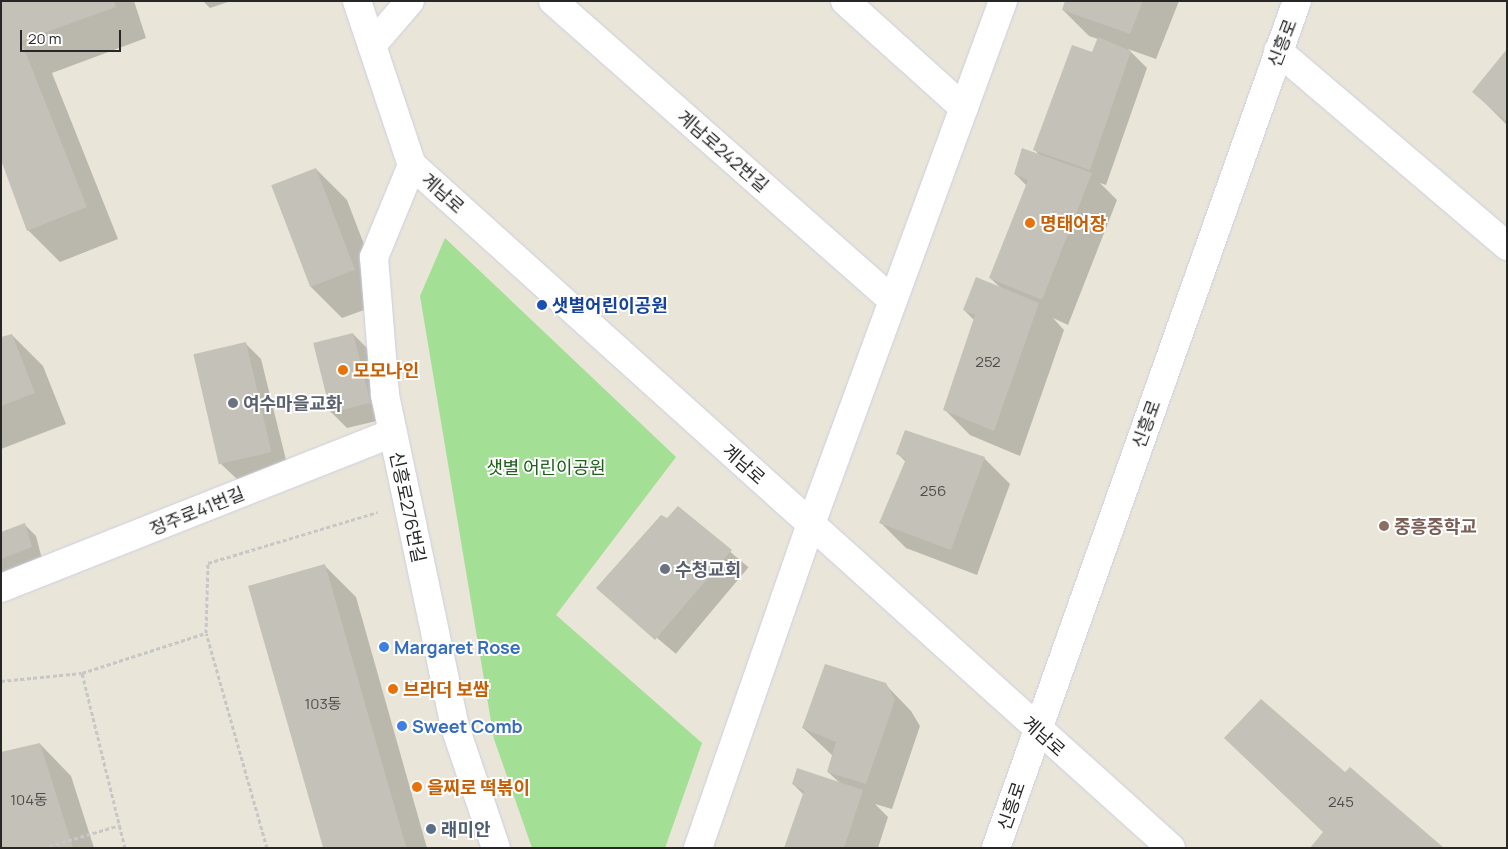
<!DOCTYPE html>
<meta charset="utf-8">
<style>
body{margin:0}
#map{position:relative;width:1508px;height:849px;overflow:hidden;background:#e9e5d8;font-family:Manrope,"Noto Sans KR",sans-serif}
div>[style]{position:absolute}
.green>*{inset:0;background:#a3df95}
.shadow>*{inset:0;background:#0003;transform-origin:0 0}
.building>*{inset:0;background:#c4c1b8;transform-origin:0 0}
.path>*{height:3px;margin-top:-1.5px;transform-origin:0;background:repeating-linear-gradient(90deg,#c7c7c7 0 4px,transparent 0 6.5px)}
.roads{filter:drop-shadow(0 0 1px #cdcee0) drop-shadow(0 0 1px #cdcee0)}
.minor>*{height:28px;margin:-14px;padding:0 14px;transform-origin:14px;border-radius:14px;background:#fff}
.dots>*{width:14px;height:14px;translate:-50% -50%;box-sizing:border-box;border:2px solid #fff;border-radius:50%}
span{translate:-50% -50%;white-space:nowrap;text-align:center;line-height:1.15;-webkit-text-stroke:4px #fff;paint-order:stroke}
.number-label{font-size:15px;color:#4e4e4b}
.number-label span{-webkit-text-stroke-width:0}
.street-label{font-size:18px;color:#272727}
.food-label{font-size:18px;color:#c56008;font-weight:700}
.left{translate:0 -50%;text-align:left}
.transit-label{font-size:18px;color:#164399;font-weight:700}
.worship-label{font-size:18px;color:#5b616d;font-weight:700}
.park-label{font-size:18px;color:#1e601a}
.education-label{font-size:18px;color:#785e54;font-weight:700}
.shop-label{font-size:18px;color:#366cbe;font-weight:700}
.service-label{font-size:18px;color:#4e5e75;font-weight:700}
.frame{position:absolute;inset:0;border:2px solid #272727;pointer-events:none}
.scale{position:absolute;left:20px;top:30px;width:101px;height:22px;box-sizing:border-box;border:2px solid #272727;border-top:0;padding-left:6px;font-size:15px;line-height:18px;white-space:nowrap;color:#272727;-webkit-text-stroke:4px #fff;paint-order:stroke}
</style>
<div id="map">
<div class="green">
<div style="clip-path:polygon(445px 238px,676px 457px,556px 615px,702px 743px,665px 848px,532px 848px,494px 739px,420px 296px)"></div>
</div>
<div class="shadow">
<div style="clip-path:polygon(2px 1px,134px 1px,146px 38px,52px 73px,118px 239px,60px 262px,28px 230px)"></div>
<div style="clip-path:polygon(203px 1px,231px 1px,210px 8px)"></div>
<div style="clip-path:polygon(1066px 1px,1179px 1px,1156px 59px,1128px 49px,1147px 68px,1106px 185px,1100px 183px,1117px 200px,1068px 325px,1053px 318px,1064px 330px,1020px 456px,970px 435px,944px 409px,974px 320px,964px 310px,1001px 288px,990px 278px,1027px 186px,1015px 174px,1041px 157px,1034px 149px,1093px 53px,1098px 39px,1089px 36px,1063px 10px)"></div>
<div style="clip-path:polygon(1507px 51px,1507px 125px,1474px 92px)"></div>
<div style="clip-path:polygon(316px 169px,347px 200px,386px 302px,342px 318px,311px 287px)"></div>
<div style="clip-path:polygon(353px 334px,369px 350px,385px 419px,347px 428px,331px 412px)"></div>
<div style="clip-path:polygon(12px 335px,43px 366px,66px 424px,1px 449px,1px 339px)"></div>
<div style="clip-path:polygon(245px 343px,261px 359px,288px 468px,238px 480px,221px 464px)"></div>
<div style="clip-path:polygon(898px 454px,984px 458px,1010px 484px,977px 575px,906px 548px,880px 522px,906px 462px)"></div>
<div style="left:678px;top:508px;width:92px;height:113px;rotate:40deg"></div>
<div style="clip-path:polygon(25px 525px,36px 536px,42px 559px,1px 574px,1px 534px)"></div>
<div style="clip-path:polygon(324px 565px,356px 597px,427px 848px,327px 848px)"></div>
<div style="clip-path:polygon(885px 684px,911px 711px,920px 726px,892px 809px,875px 804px,888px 817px,878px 848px,786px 848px,804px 795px,793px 784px,841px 784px,828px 772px,833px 756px,803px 728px)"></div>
<div style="clip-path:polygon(40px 744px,71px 776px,94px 848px,1px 848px)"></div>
</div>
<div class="building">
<div style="clip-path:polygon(1px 1px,114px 1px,116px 7px,21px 41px,87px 207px,27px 231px,1px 160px)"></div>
<div style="clip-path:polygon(1065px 1px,1143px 1px,1130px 34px,1062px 10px)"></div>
<div style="clip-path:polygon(1098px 37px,1131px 51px,1090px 170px,1033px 150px,1072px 45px,1092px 52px)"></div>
<div style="clip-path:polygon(1507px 49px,1507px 122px,1472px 92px)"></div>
<div style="clip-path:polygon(1022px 148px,1092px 173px,1042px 300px,989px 278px,1028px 180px,1014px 174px)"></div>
<div style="left:316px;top:168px;width:109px;height:48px;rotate:69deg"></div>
<div style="clip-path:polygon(976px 277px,1039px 303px,994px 431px,943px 410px,975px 315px,963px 310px)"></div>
<div style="left:353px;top:333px;width:72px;height:41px;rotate:76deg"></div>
<div style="clip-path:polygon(12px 334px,35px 393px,1px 406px,1px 337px)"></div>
<div style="left:246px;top:342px;width:113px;height:54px;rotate:77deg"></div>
<div style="clip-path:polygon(905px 430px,985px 457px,951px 550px,879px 523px,906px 459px,896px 454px)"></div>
<div style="clip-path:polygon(678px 506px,732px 550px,655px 640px,596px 588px,661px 515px,667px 518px)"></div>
<div style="clip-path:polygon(25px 523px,32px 547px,1px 559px,1px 532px)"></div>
<div style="left:325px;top:564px;width:295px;height:80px;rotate:74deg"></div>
<div style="clip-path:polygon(825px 664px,886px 683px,895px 700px,866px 784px,827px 772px,836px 742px,802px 728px)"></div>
<div style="clip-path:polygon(1261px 699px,1345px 772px,1350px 767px,1444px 848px,1310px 848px,1323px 832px,1224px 738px)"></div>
<div style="clip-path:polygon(40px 743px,73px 848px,1px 848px,1px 752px)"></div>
<div style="clip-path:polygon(797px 768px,863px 790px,844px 848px,784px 848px,804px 791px,792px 784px)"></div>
</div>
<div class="path">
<div style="left:1px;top:681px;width:81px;rotate:-5.6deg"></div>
<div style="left:43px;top:848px;width:80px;rotate:-16.6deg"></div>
<div style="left:125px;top:848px;width:180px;rotate:-103.8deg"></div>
<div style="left:82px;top:673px;width:130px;rotate:-17.9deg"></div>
<div style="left:267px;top:848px;width:223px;rotate:-105.8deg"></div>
<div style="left:206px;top:633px;width:70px;rotate:-88.4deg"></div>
<div style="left:208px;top:563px;width:177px;rotate:-16.7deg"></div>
</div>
<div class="roads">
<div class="minor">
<div style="left:357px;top:1px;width:173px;rotate:71.5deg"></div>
<div style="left:412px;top:165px;width:1021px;rotate:41.98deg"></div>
<div style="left:553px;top:1px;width:453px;rotate:41.4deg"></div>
<div style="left:845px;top:1px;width:160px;rotate:42deg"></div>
<div style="left:372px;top:45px;width:58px;rotate:-49.2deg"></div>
<div style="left:1278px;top:51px;width:301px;rotate:40.4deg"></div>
<div style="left:412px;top:165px;width:100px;rotate:112.4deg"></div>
<div style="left:374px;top:257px;width:138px;rotate:85.4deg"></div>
<div style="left:385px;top:395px;width:339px;rotate:78.1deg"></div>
<div style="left:455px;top:727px;width:128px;rotate:71.3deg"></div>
<div style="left:1px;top:588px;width:421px;rotate:-21.6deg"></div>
<div style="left:698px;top:848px;width:343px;rotate:-70.8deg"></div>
<div style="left:811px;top:524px;width:557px;rotate:-69.84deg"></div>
<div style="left:996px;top:848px;width:899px;rotate:-70.44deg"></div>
</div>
</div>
<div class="dots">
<div style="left:1030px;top:223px;background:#e8710a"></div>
<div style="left:542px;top:305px;background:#1a4fb4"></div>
<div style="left:343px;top:370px;background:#e8710a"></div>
<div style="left:233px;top:403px;background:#6b7280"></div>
<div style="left:1384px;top:526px;background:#8d6e63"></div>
<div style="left:665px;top:569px;background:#6b7280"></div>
<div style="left:384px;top:647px;background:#3f7fe0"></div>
<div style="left:393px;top:689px;background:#e8710a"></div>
<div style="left:402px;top:726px;background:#3f7fe0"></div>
<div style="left:417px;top:787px;background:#e8710a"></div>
<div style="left:431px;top:829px;background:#5c6f8a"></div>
</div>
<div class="number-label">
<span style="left:988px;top:362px">252</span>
<span style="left:933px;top:491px">256</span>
<span style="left:323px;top:704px">103동</span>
<span style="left:29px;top:800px">104동</span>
<span style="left:1341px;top:802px">245</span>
</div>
<div class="street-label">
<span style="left:1282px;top:43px;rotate:-69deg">신흥로</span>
<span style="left:723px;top:151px;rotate:41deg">계남로242번길</span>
<span style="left:443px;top:193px;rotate:42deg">계남로</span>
<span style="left:1146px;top:424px;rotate:-70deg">신흥로</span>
<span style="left:744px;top:464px;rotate:42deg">계남로</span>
<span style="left:408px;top:507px;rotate:78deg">신흥로276번길</span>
<span style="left:197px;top:511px;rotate:-22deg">정주로41번길</span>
<span style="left:1044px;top:736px;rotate:42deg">계남로</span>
<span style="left:1011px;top:806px;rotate:-71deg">신흥로</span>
</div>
<div class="food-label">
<span class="left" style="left:1040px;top:223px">명태어장</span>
<span class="left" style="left:353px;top:370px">모모나인</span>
<span class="left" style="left:403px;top:689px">브라더 보쌈</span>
<span class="left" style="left:427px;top:787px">을찌로 떡볶이</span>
</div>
<div class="transit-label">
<span class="left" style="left:552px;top:305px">샛별어린이공원</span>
</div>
<div class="worship-label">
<span class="left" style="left:243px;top:403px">여수마을교화</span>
<span class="left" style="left:675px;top:569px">수청교회</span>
</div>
<div class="park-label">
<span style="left:546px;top:467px">샛별 어린이공원</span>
</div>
<div class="education-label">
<span class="left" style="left:1394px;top:526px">중흥중학교</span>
</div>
<div class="shop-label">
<span class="left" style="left:394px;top:647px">Margaret Rose</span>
<span class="left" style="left:412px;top:726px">Sweet Comb</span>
</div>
<div class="service-label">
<span class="left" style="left:441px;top:829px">래미안</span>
</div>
<div class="frame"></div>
<div class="scale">20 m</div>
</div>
